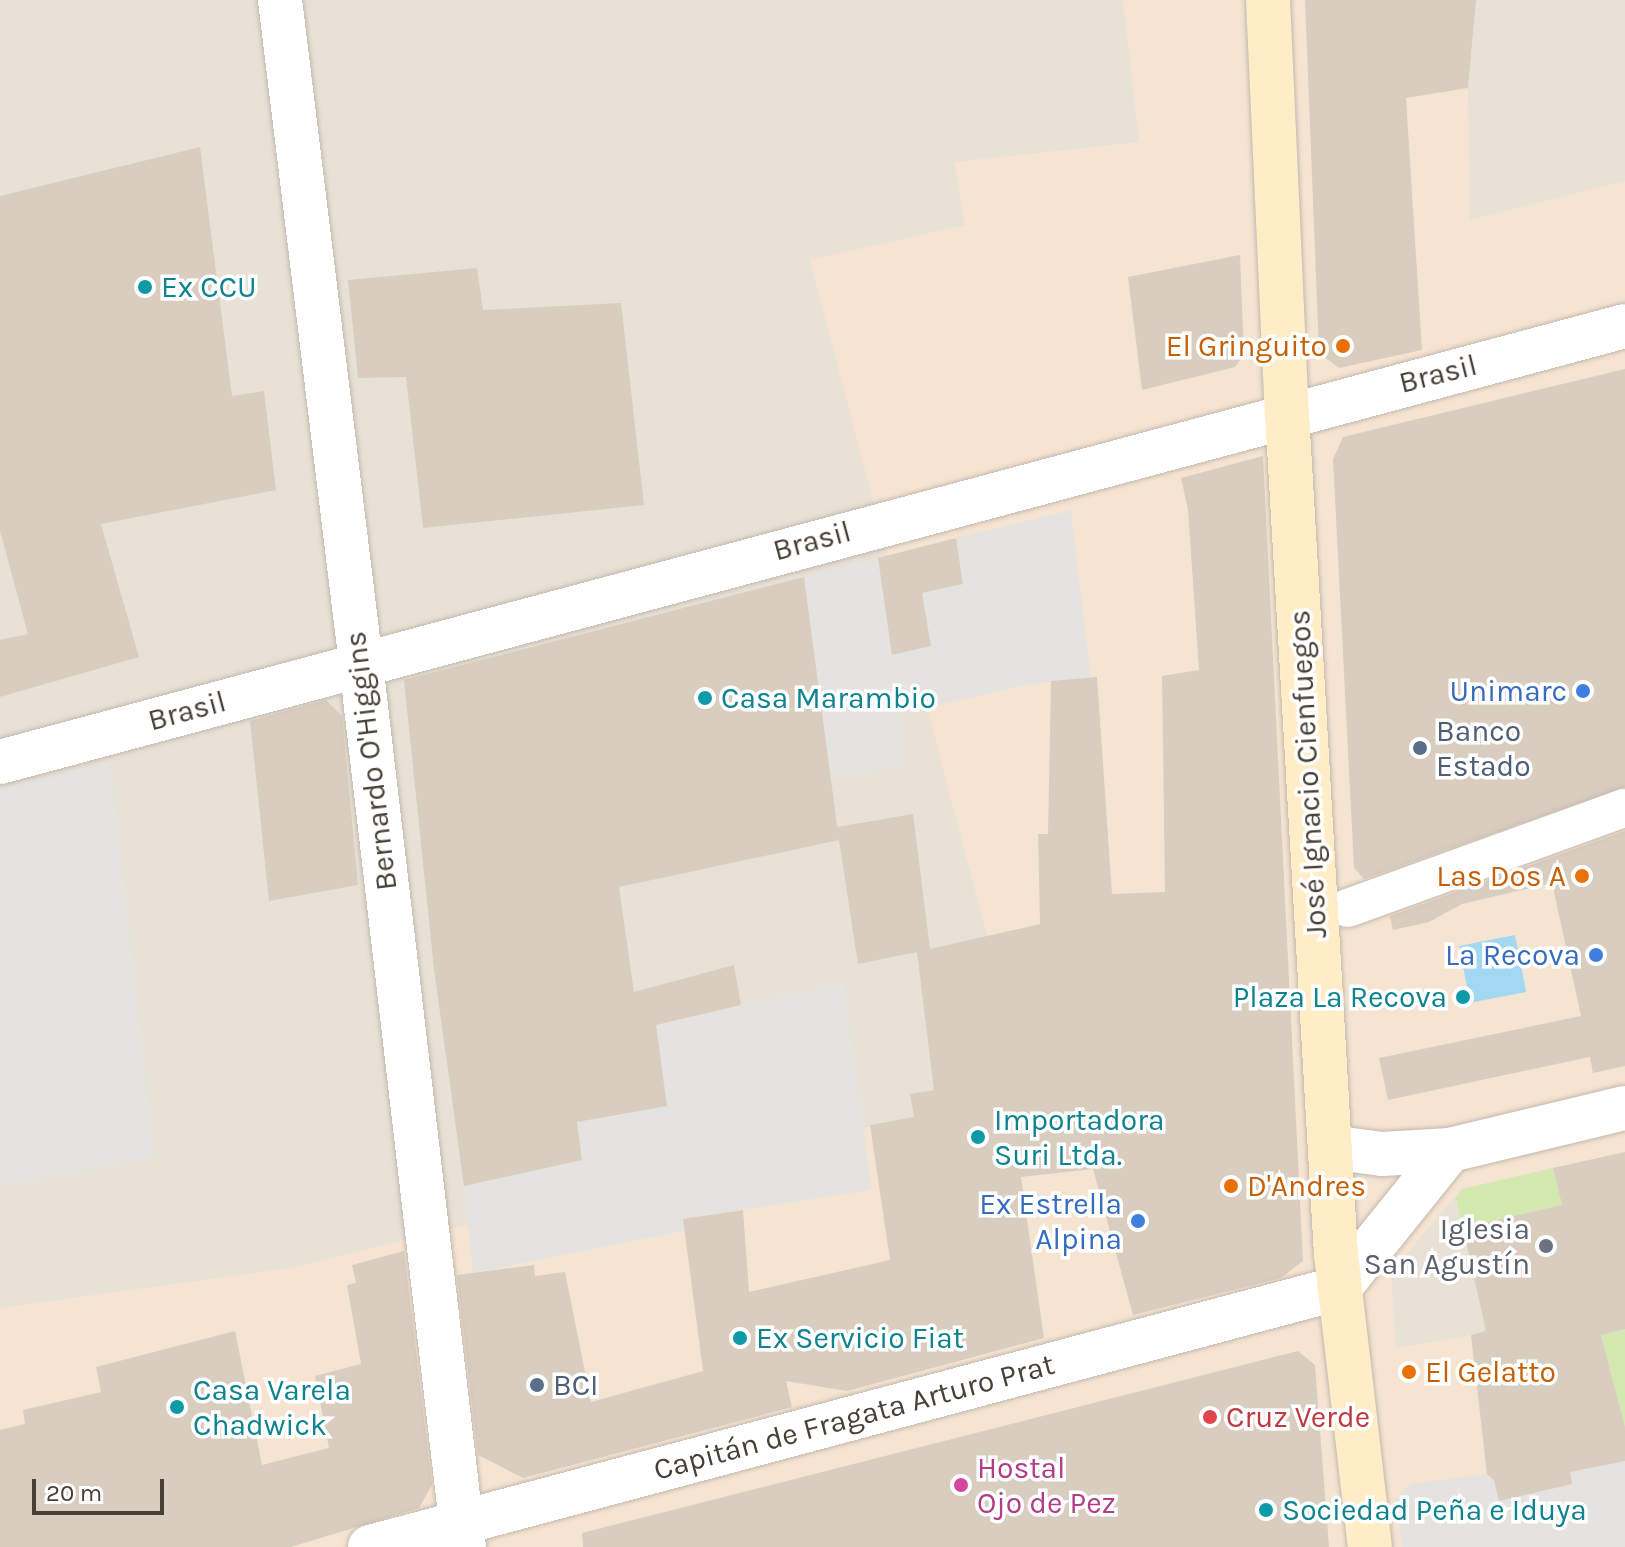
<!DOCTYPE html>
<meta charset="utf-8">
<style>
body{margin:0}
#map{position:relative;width:1625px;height:1547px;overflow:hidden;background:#f4f0e8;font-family:Karla,sans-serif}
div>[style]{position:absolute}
.residential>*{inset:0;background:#e8e1d6;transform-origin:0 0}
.commercial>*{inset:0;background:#f6e4d3}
.green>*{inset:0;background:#d4e9b0}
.parking>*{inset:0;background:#e5e3e0}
.water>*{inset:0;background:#a3d8f2;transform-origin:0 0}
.building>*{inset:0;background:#d9cdc0}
.roads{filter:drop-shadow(0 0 2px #c3b9ad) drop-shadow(0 0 2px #c3b9ad)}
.pedestrian>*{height:38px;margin:-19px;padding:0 19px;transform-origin:19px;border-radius:19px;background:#fff}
.minor>*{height:44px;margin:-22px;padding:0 22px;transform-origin:22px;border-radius:22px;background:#fff}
.tertiary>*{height:44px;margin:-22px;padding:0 22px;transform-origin:22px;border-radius:22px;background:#fff}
.secondary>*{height:44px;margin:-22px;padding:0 22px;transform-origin:22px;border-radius:22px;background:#ffedc7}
.dots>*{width:22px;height:22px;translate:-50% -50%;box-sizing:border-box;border:4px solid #fff;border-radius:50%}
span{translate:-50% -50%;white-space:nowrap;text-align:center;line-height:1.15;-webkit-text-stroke:7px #fff;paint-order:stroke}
.culture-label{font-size:30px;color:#0d838f}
.left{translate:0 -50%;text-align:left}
.right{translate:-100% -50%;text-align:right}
.food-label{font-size:30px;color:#c56008}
.street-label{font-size:30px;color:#484036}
.shop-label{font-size:30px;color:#366cbe}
.service-label{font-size:30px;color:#4e5e75}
.worship-label{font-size:30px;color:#5b616d}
.health-label{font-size:30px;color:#be3a42}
.hotel-label{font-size:30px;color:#b23c85}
.scale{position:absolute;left:32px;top:1479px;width:132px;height:36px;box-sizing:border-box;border:4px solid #484036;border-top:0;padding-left:10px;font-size:24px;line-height:28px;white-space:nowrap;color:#484036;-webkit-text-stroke:6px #fff;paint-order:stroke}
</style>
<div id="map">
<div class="residential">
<div style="left:0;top:0;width:1625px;height:1547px"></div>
</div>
<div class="commercial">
<div style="clip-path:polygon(1123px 0,1476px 0,1468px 88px,1470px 220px,1625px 181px,1625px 1152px,1462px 1189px,1391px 1272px,1396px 1348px,1471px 1335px,1487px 1474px,1411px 1484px,1395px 1500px,1402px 1547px,0 1547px,0 1308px,290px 1268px,902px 1119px,915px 1204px,927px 1202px,910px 1094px,934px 1090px,987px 936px,810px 260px,965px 225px,954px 162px,1139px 142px)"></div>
</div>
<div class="green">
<div style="clip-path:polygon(1553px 1168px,1562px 1205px,1463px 1228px,1456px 1198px,1462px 1189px)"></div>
<div style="clip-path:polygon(1625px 1329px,1625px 1427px,1601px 1335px)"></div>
</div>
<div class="parking">
<div style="clip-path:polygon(1071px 510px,1091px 677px,1020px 686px,900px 714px,905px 765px,830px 778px,804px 577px,878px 558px,891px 654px,931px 646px,922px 593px,963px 583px,956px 538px)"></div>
<div style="clip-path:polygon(110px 761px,154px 1157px,0 1187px,0 789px)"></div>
<div style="clip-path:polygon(843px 983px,872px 1190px,683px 1219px,684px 1231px,473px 1273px,464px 1186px,582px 1160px,577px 1122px,655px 1024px)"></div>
<div style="clip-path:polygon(1625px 1461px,1625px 1547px,1402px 1547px,1395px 1499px,1411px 1484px,1487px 1474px,1494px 1480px,1499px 1501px,1572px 1484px,1570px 1472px)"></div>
</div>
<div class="water">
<div style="left:1515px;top:935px;width:58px;height:57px;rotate:79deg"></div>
</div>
<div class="building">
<div style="clip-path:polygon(1305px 0,1476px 0,1468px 88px,1406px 98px,1422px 350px,1339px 368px,1319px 353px)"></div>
<div style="clip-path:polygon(200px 147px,232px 396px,264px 391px,276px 490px,101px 524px,139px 657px,0 697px,0 640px,28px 634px,0 531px,0 196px)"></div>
<div style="clip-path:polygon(1240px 255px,1244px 355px,1235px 367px,1142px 390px,1128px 277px)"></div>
<div style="clip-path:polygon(477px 268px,483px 310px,621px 303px,644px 505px,423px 528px,406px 377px,358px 378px,348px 280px)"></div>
<div style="clip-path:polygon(1625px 369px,1625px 787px,1364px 879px,1354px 868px,1333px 459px,1343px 437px)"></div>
<div style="clip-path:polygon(1263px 456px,1303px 1261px,1281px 1278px,1133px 1315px,1093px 1169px,1021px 1177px,1044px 1338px,847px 1391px,786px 1381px,792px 1407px,523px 1478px,478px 1455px,457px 1275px,534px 1265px,535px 1276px,565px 1272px,591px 1402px,703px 1371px,683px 1219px,743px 1210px,749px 1292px,890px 1260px,870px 1125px,914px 1117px,910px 1094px,934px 1090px,917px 952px,858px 964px,837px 827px,913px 814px,930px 949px,1040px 924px,1038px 834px,1048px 834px,1051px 681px,1097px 677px,1112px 894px,1165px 892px,1162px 676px,1199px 670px,1188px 510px,1181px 478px)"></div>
<div style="clip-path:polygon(956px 538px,963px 584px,922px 593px,931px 646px,892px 655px,878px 558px)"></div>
<div style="clip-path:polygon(804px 577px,839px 840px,619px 887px,634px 992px,734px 965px,741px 1005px,656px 1025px,667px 1106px,577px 1122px,582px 1160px,464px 1186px,434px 969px,404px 680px)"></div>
<div style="clip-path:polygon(326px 700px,342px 716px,358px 885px,269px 901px,250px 721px)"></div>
<div style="clip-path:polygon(1625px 831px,1625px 1066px,1593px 1073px,1590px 1057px,1388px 1100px,1379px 1058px,1581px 1016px,1552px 883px,1462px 904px,1429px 922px,1393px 930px,1390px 916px)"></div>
<div style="clip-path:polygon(1625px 1152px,1625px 1329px,1601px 1335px,1625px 1427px,1625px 1461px,1570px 1472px,1572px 1484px,1499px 1501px,1494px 1480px,1487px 1474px,1471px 1335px,1486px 1331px,1463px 1228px,1562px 1205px,1553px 1168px)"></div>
<div style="clip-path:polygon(404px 1251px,432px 1485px,419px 1508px,291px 1547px,0 1547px,0 1430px,25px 1424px,23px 1410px,101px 1392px,96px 1367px,235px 1331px,262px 1465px,329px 1448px,315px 1376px,361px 1364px,347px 1285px,356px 1283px,352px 1265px)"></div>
<div style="clip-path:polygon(1298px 1351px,1315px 1365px,1329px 1547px,583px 1547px,582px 1533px)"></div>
</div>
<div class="roads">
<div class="pedestrian">
<div style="left:1348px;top:908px;width:294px;rotate:-19.9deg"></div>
</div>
<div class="minor">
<div style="left:361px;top:664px;width:889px;rotate:83.35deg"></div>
<div style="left:1330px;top:1147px;width:52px;rotate:7.7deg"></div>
<div style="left:1382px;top:1154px;width:68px;rotate:-3.4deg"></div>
<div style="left:1450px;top:1150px;width:180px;rotate:-13.5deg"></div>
<div style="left:370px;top:1547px;width:1003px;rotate:-14.96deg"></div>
<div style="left:1339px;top:1288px;width:177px;rotate:-51.2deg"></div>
</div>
<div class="tertiary">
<div style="left:280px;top:0;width:669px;rotate:83.04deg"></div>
<div style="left:0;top:762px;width:1682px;rotate:-15.02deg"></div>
</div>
<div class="secondary">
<div style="left:1268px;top:0;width:413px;rotate:87.4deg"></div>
<div style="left:1287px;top:413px;width:842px;rotate:86.67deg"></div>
<div style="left:1336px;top:1254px;width:295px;rotate:83.4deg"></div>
</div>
</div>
<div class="dots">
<div style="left:145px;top:287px;background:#0f9aa8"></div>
<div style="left:1343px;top:346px;background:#e8710a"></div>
<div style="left:1583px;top:691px;background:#3f7fe0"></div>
<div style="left:705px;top:698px;background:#0f9aa8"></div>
<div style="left:1420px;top:748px;background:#5c6f8a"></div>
<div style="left:1582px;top:876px;background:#e8710a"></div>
<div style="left:1596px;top:955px;background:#3f7fe0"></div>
<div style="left:1463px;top:997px;background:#0f9aa8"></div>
<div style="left:978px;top:1137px;background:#0f9aa8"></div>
<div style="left:1231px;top:1186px;background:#e8710a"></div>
<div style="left:1138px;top:1221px;background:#3f7fe0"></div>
<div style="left:1546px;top:1246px;background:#6b7280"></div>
<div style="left:740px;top:1338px;background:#0f9aa8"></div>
<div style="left:1409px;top:1372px;background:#e8710a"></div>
<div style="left:537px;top:1385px;background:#5c6f8a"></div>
<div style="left:177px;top:1407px;background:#0f9aa8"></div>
<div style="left:1210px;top:1417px;background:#e0444e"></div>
<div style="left:961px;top:1485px;background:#d1479c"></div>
<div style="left:1266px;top:1510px;background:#0f9aa8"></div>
</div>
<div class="culture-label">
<span class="left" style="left:161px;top:287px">Ex CCU</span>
<span class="left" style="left:721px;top:698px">Casa Marambio</span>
<span class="right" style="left:1447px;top:997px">Plaza La Recova</span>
<span class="left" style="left:994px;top:1137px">Importadora<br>Suri Ltda.</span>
<span class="left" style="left:756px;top:1338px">Ex Servicio Fiat</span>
<span class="left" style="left:193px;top:1407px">Casa Varela<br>Chadwick</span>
<span class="left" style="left:1282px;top:1510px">Sociedad Peña e Iduya</span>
</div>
<div class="food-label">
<span class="right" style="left:1327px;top:346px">El Gringuito</span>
<span class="right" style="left:1566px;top:876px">Las Dos A</span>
<span class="left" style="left:1247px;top:1186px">D'Andres</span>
<span class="left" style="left:1425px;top:1372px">El Gelatto</span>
</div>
<div class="street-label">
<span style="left:1438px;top:374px;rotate:-14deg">Brasil</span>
<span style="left:812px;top:541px;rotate:-15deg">Brasil</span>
<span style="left:187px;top:711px;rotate:-15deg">Brasil</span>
<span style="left:371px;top:761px;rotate:-97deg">Bernardo O'Higgins</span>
<span style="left:1308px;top:774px;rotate:-93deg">José Ignacio Cienfuegos</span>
<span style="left:854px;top:1417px;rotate:-15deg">Capitán de Fragata Arturo Prat</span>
</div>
<div class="shop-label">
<span class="right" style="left:1567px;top:691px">Unimarc</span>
<span class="right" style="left:1580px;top:955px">La Recova</span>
<span class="right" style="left:1122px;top:1221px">Ex Estrella<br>Alpina</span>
</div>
<div class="service-label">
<span class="left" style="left:1436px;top:748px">Banco<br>Estado</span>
<span class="left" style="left:553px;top:1385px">BCI</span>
</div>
<div class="worship-label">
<span class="right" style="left:1530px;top:1246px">Iglesia<br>San Agustín</span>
</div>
<div class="health-label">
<span class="left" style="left:1226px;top:1417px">Cruz Verde</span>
</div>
<div class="hotel-label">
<span class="left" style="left:977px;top:1485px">Hostal<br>Ojo de Pez</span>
</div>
<div class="scale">20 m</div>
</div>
